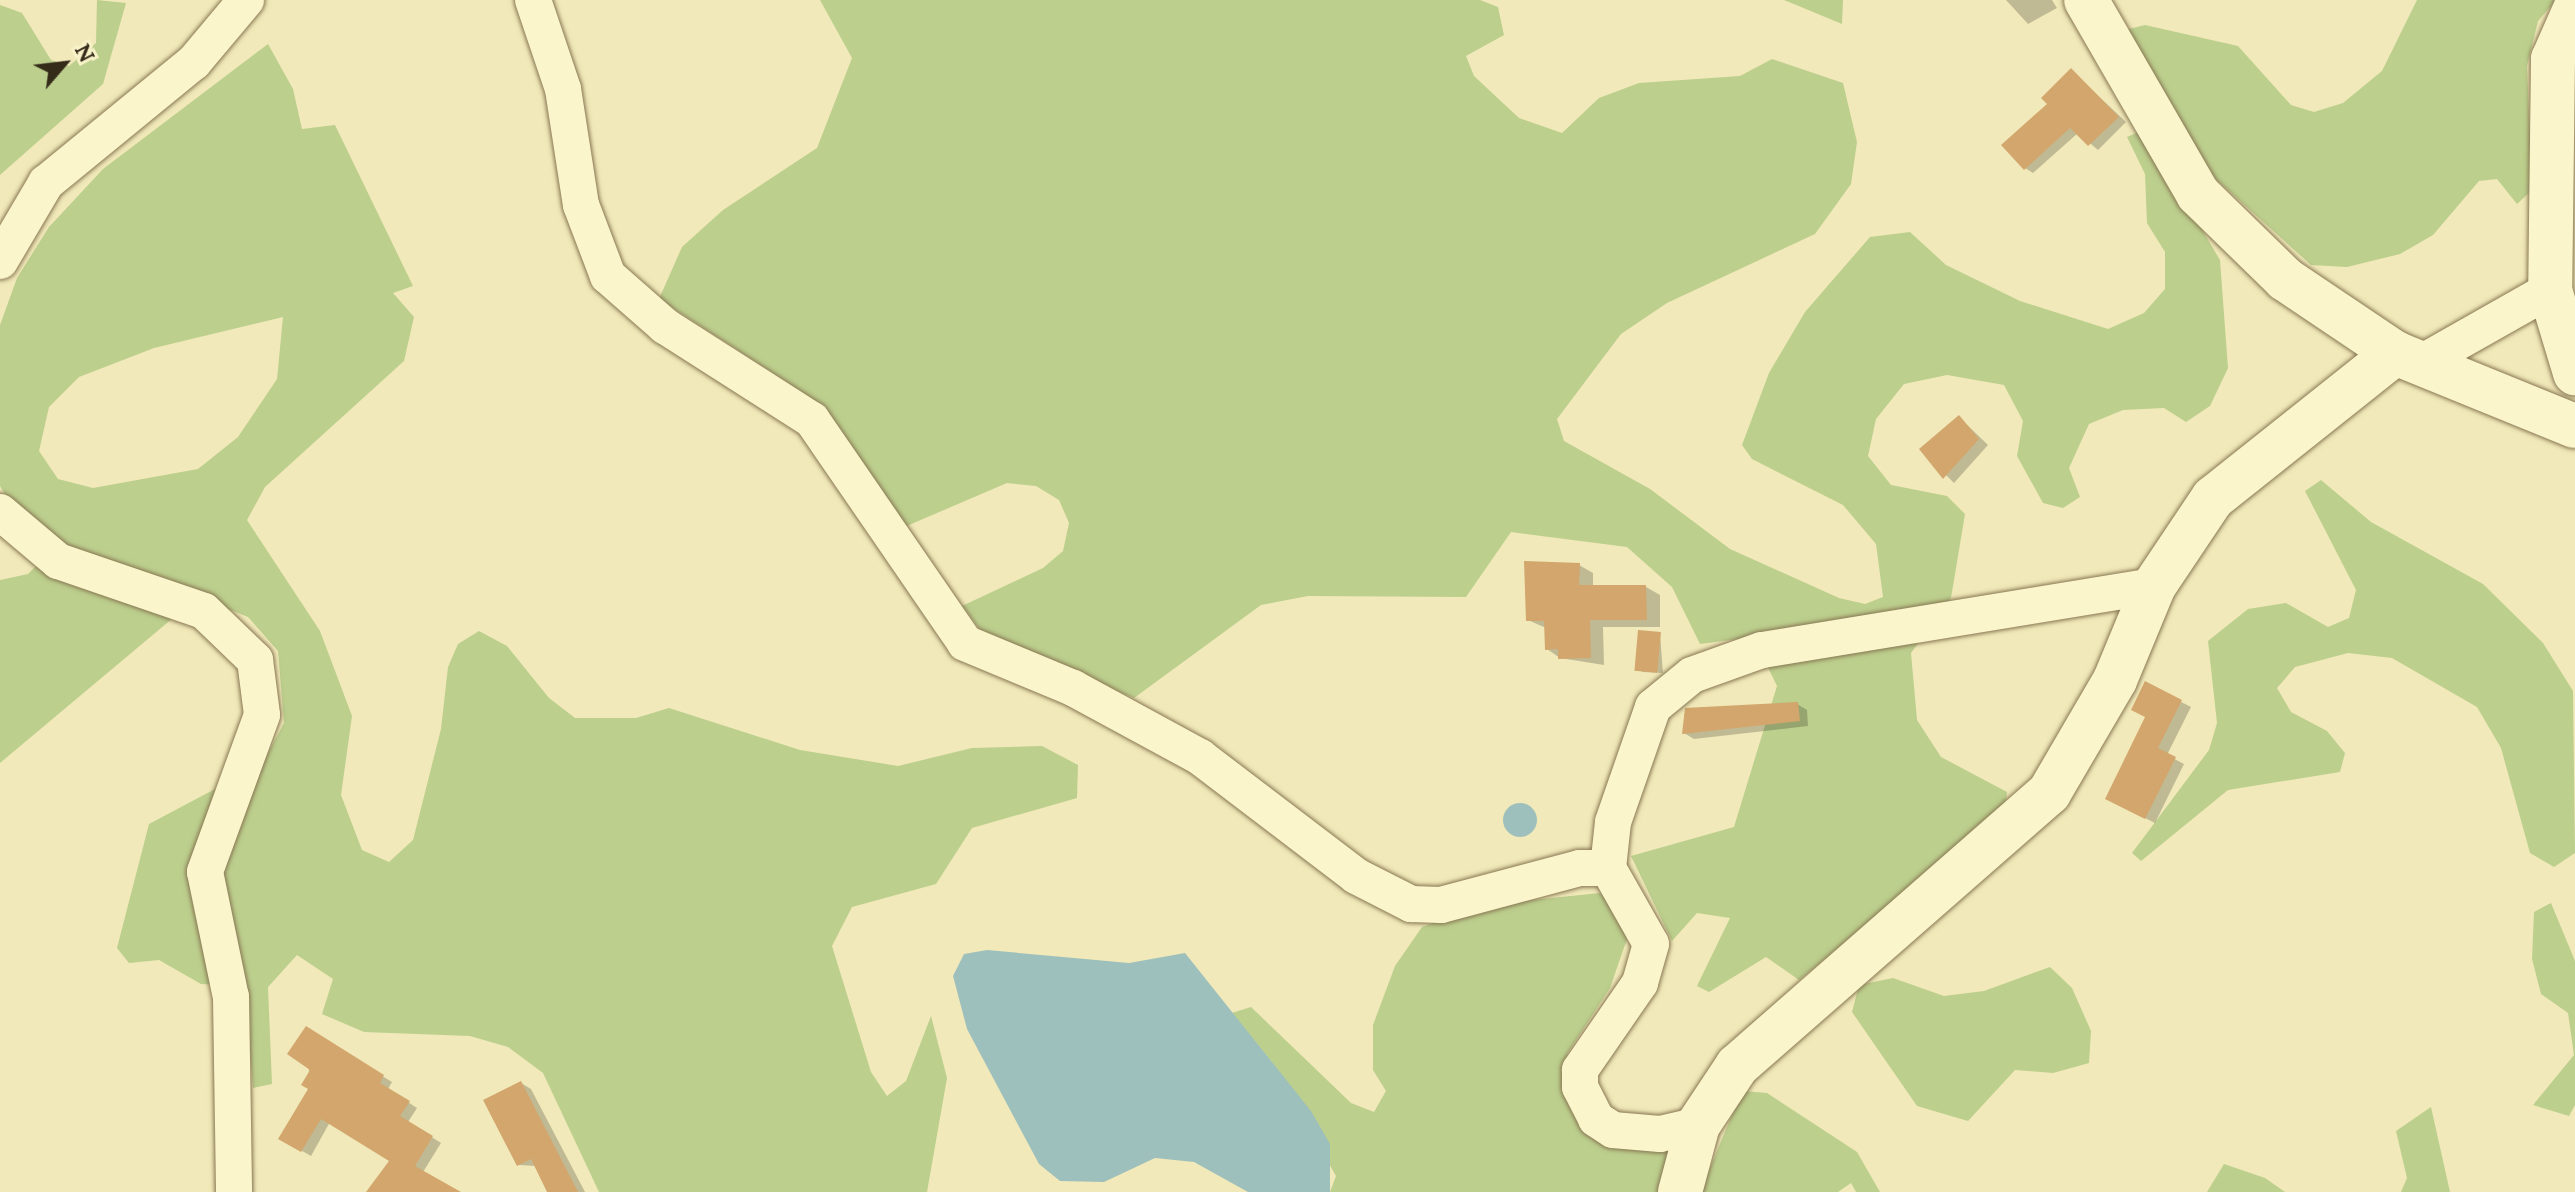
<!DOCTYPE html>
<style>
body{margin:0}
#map{position:relative;width:2575px;height:1192px;overflow:hidden;background:#f1e9b9;font-family:Lora,serif}
div>[style]{position:absolute}
.green>*{inset:0;background:#bccf8d}
.water>*{inset:0;background:#9ec0bc}
.round{border-radius:50%}
.shadow>*{inset:0;background:#0003}
.building>*{inset:0;background:#d2a66c;transform-origin:0 0}
.roads{filter:drop-shadow(0 0 2px #887753) drop-shadow(0 0 2px #887753)}
.minor>*{height:36px;margin:-18px;padding:0 18px;transform-origin:18px;border-radius:18px;background:#fbf5cc}
.tertiary>*{height:44px;margin:-22px;padding:0 22px;transform-origin:22px;border-radius:22px;background:#fbf5cc}
span{translate:-50% -50%;white-space:nowrap;text-align:center;line-height:1.15;-webkit-text-stroke:7px #f8f2c9;paint-order:stroke}
.north{position:absolute;left:24px;top:24px;width:80px;height:80px;-webkit-text-stroke:6px #f8f2c9;paint-order:stroke;rotate:62deg;font-size:22px;font-weight:700;line-height:32px;text-align:center;color:#352b19}
.north::after{content:'';display:block;margin:auto;width:28px;height:36px;background:#352b19;clip-path:polygon(50% 0,100% 100%,50% 72%,0 100%)}
</style>
<div id="map">
<div class="green">
<div style="clip-path:polygon(97px 0,126px 3px,103px 84px,0 175px,0 5px,22px 13px,51px 60px,69px 66px,96px 43px)"></div>
<div style="clip-path:polygon(820px 0,1480px 0,1498px 7px,1504px 35px,1466px 56px,1474px 76px,1519px 118px,1562px 133px,1599px 98px,1639px 83px,1740px 76px,1772px 59px,1843px 83px,1857px 142px,1851px 184px,1815px 234px,1667px 303px,1621px 334px,1557px 419px,1564px 441px,1650px 489px,1730px 549px,1839px 598px,1865px 604px,1883px 597px,1876px 544px,1843px 505px,1752px 459px,1742px 445px,1769px 373px,1805px 312px,1870px 237px,1910px 232px,1946px 265px,2020px 301px,2108px 329px,2144px 313px,2165px 289px,2165px 252px,2147px 223px,2145px 174px,2127px 137px,2143px 130px,2220px 260px,2228px 368px,2210px 406px,2186px 422px,2164px 408px,2123px 410px,2089px 424px,2069px 468px,2080px 497px,2063px 508px,2043px 503px,2017px 456px,2023px 421px,2004px 385px,1947px 375px,1904px 384px,1876px 419px,1868px 456px,1891px 485px,1947px 496px,1965px 514px,1951px 598px,1911px 653px,1917px 720px,1941px 757px,2007px 792px,2005px 812px,1799px 980px,1766px 957px,1709px 992px,1697px 986px,1730px 918px,1697px 913px,1672px 941px,1631px 856px,1734px 827px,1777px 686px,1753px 637px,1700px 644px,1672px 587px,1627px 547px,1511px 532px,1466px 597px,1308px 596px,1261px 605px,1134px 698px,986px 637px,962px 606px,1043px 568px,1063px 551px,1069px 523px,1059px 500px,1036px 486px,1007px 483px,902px 528px,822px 415px,790px 384px,659px 299px,682px 247px,723px 210px,817px 148px,852px 58px)"></div>
<div style="clip-path:polygon(1784px 0,1843px 0,1842px 24px,1789px 2px)"></div>
<div style="clip-path:polygon(2417px 0,2556px 0,2538px 21px,2527px 66px,2532px 190px,2517px 204px,2497px 179px,2479px 181px,2433px 235px,2400px 254px,2347px 267px,2311px 265px,2207px 171px,2125px 30px,2145px 25px,2238px 46px,2291px 105px,2314px 112px,2343px 103px,2382px 71px)"></div>
<div style="clip-path:polygon(evenodd,268px 44px,293px 89px,302px 129px,335px 125px,413px 286px,393px 293px,414px 317px,404px 361px,265px 487px,247px 520px,320px 631px,352px 716px,341px 795px,362px 850px,389px 862px,413px 840px,441px 729px,448px 667px,458px 644px,479px 631px,507px 646px,549px 698px,575px 718px,636px 718px,669px 708px,800px 750px,898px 766px,972px 748px,1042px 746px,1078px 765px,1077px 798px,972px 828px,936px 884px,852px 907px,832px 946px,871px 1072px,887px 1096px,906px 1081px,931px 1016px,947px 1078px,927px 1192px,599px 1192px,543px 1073px,508px 1047px,470px 1036px,364px 1032px,322px 1014px,333px 979px,297px 955px,268px 987px,272px 1084px,253px 1088px,245px 986px,201px 984px,159px 960px,129px 963px,117px 948px,149px 824px,262px 764px,284px 723px,278px 651px,248px 617px,198px 597px,0 763px,0 580px,28px 574px,62px 540px,17px 516px,0 486px,0 325px,17px 278px,49px 227px,103px 169px,268px 44px,283px 317px,277px 379px,238px 437px,198px 469px,93px 488px,58px 479px,39px 451px,49px 407px,79px 377px,154px 348px,283px 317px)"></div>
<div style="clip-path:polygon(2321px 480px,2371px 522px,2483px 584px,2543px 643px,2573px 691px,2575px 853px,2554px 867px,2530px 853px,2501px 748px,2477px 707px,2392px 658px,2348px 653px,2295px 667px,2277px 688px,2291px 712px,2327px 731px,2345px 753px,2340px 772px,2228px 790px,2141px 861px,2132px 853px,2209px 750px,2217px 723px,2208px 641px,2248px 609px,2286px 603px,2328px 627px,2349px 618px,2356px 590px,2305px 491px)"></div>
<div style="clip-path:polygon(1600px 893px,1618px 912px,1627px 939px,1610px 988px,1567px 1054px,1572px 1091px,1671px 1148px,1662px 1192px,1330px 1192px,1336px 1176px,1271px 1061px,1232px 1013px,1251px 1007px,1351px 1103px,1374px 1112px,1386px 1091px,1373px 1070px,1373px 1025px,1395px 966px,1422px 927px,1481px 905px)"></div>
<div style="clip-path:polygon(2551px 903px,2575px 961px,2575px 1105px,2569px 1116px,2533px 1105px,2574px 1055px,2568px 1013px,2541px 994px,2532px 959px,2534px 912px)"></div>
<div style="clip-path:polygon(2050px 967px,2072px 988px,2091px 1031px,2089px 1063px,2053px 1073px,2015px 1070px,1968px 1121px,1917px 1106px,1852px 1012px,1859px 985px,1893px 978px,1944px 996px,1984px 991px)"></div>
<div style="clip-path:polygon(1742px 1091px,1767px 1093px,1857px 1152px,1880px 1192px,1856px 1192px,1851px 1183px,1838px 1192px,1700px 1192px)"></div>
<div style="clip-path:polygon(2431px 1107px,2450px 1192px,2401px 1192px,2407px 1178px,2396px 1131px)"></div>
<div style="clip-path:polygon(2224px 1164px,2265px 1178px,2285px 1192px,2207px 1192px)"></div>
</div>
<div class="water">
<div class="round" style="left:1503px;top:803px;width:34px;height:34px"></div>
<div style="clip-path:polygon(987px 950px,1129px 963px,1185px 953px,1311px 1111px,1330px 1144px,1330px 1192px,1248px 1192px,1194px 1162px,1155px 1158px,1104px 1182px,1060px 1181px,1039px 1164px,967px 1029px,953px 976px,964px 954px)"></div>
</div>
<div class="shadow">
<div style="clip-path:polygon(2006px 0,2052px 0,2057px 8px,2028px 24px)"></div>
<div style="clip-path:polygon(2072px 71px,2126px 122px,2098px 150px,2078px 133px,2033px 173px,2025px 168px)"></div>
<div style="clip-path:polygon(1960px 418px,1988px 445px,1954px 483px,1921px 450px)"></div>
<div style="clip-path:polygon(1579px 565px,1593px 573px,1593px 587px,1646px 587px,1660px 595px,1660px 627px,1603px 627px,1604px 665px,1560px 658px,1547px 649px,1546px 628px,1528px 620px)"></div>
<div style="clip-path:polygon(1660px 634px,1663px 673px,1643px 672px,1639px 670px)"></div>
<div style="clip-path:polygon(2146px 684px,2191px 707px,2167px 755px,2184px 764px,2155px 823px,2117px 804px,2147px 717px)"></div>
<div style="clip-path:polygon(1797px 704px,1807px 710px,1808px 726px,1694px 739px,1684px 733px)"></div>
<div style="clip-path:polygon(306px 1029px,392px 1082px,388px 1089px,417px 1108px,408px 1122px,441px 1143px,423px 1172px,457px 1192px,368px 1192px,392px 1160px,330px 1122px,311px 1156px,281px 1139px,310px 1088px)"></div>
<div style="clip-path:polygon(521px 1083px,531px 1089px,585px 1192px,549px 1192px,536px 1166px,519px 1165px)"></div>
</div>
<div class="building">
<div style="clip-path:polygon(2071px 68px,2119px 117px,2088px 146px,2070px 128px,2024px 170px,2001px 145px,2047px 104px,2041px 98px)"></div>
<div style="clip-path:polygon(1959px 415px,1979px 439px,1943px 479px,1919px 449px)"></div>
<div style="clip-path:polygon(1524px 561px,1580px 563px,1579px 585px,1646px 585px,1647px 620px,1590px 620px,1591px 658px,1558px 659px,1558px 649px,1545px 650px,1544px 621px,1526px 621px)"></div>
<div style="left:1638px;top:630px;width:23px;height:41px;rotate:5deg"></div>
<div style="clip-path:polygon(2145px 681px,2182px 700px,2158px 748px,2176px 757px,2145px 819px,2105px 799px,2145px 717px,2131px 710px)"></div>
<div style="clip-path:polygon(1798px 702px,1800px 721px,1682px 734px,1685px 708px)"></div>
<div style="clip-path:polygon(306px 1026px,384px 1075px,380px 1083px,410px 1101px,400px 1116px,433px 1136px,415px 1166px,461px 1192px,366px 1192px,389px 1161px,321px 1119px,301px 1152px,278px 1139px,308px 1089px,301px 1085px,310px 1070px,287px 1054px)"></div>
<div style="clip-path:polygon(521px 1081px,578px 1192px,547px 1192px,531px 1159px,517px 1166px,483px 1100px)"></div>
</div>
<div class="roads">
<div class="minor">
<div style="left:533px;top:0;width:94px;rotate:71.4deg"></div>
<div style="left:563px;top:89px;width:117px;rotate:81.2deg"></div>
<div style="left:581px;top:205px;width:76px;rotate:69.2deg"></div>
<div style="left:608px;top:276px;width:76px;rotate:41.3deg"></div>
<div style="left:665px;top:326px;width:174px;rotate:32.6deg"></div>
<div style="left:812px;top:420px;width:270px;rotate:55.5deg"></div>
<div style="left:965px;top:643px;width:117px;rotate:22.6deg"></div>
<div style="left:1073px;top:688px;width:145px;rotate:28.5deg"></div>
<div style="left:1200px;top:757px;width:196px;rotate:37.3deg"></div>
<div style="left:1356px;top:876px;width:62px;rotate:27deg"></div>
<div style="left:1411px;top:904px;width:30px;rotate:2deg"></div>
<div style="left:1441px;top:905px;width:144px;rotate:-14.9deg"></div>
<div style="left:1580px;top:868px;width:28px"></div>
<div style="left:1608px;top:868px;width:87px;rotate:60.5deg"></div>
<div style="left:1651px;top:944px;width:41px;rotate:105.8deg"></div>
<div style="left:1640px;top:983px;width:106px;rotate:124.6deg"></div>
<div style="left:1580px;top:1070px;width:17px;rotate:90deg"></div>
<div style="left:1580px;top:1087px;width:36px;rotate:63deg"></div>
<div style="left:1596px;top:1119px;width:20px;rotate:33deg"></div>
<div style="left:1613px;top:1130px;width:47px;rotate:4.9deg"></div>
<div style="left:1660px;top:1134px;width:39px;rotate:-13deg"></div>
<div style="left:0;top:261px;width:91px;rotate:-59.5deg"></div>
<div style="left:46px;top:183px;width:191px;rotate:-39.3deg"></div>
<div style="left:194px;top:62px;width:81px;rotate:-50deg"></div>
<div style="left:2419px;top:364px;width:150px;rotate:-29.5deg"></div>
<div style="left:0;top:512px;width:76px;rotate:40.2deg"></div>
<div style="left:58px;top:561px;width:154px;rotate:18.9deg"></div>
<div style="left:204px;top:611px;width:71px;rotate:43.9deg"></div>
<div style="left:255px;top:660px;width:55px;rotate:82.7deg"></div>
<div style="left:262px;top:715px;width:167px;rotate:110deg"></div>
<div style="left:205px;top:872px;width:128px;rotate:78.3deg"></div>
<div style="left:231px;top:997px;width:195px;rotate:89.1deg"></div>
<div style="left:1608px;top:868px;width:46px;rotate:-83.8deg"></div>
<div style="left:1613px;top:822px;width:122px;rotate:-70.8deg"></div>
<div style="left:1653px;top:707px;width:50px;rotate:-39.4deg"></div>
<div style="left:1692px;top:675px;width:74px;rotate:-19.7deg"></div>
<div style="left:1762px;top:650px;width:397px;rotate:-9.3deg"></div>
</div>
<div class="tertiary">
<div style="left:2086px;top:0;width:224px;rotate:60deg"></div>
<div style="left:2198px;top:194px;width:122px;rotate:44.3deg"></div>
<div style="left:2285px;top:279px;width:133px;rotate:33.9deg"></div>
<div style="left:2395px;top:353px;width:194px;rotate:22.1deg"></div>
<div style="left:2575px;top:9px;width:55px;rotate:113.7deg"></div>
<div style="left:2553px;top:59px;width:231px;rotate:90.7deg"></div>
<div style="left:2550px;top:290px;width:87px;rotate:73.2deg"></div>
<div style="left:1680px;top:1192px;width:69px;rotate:-75deg"></div>
<div style="left:1698px;top:1125px;width:71px;rotate:-56.5deg"></div>
<div style="left:1737px;top:1066px;width:415px;rotate:-41.2deg"></div>
<div style="left:2049px;top:793px;width:131px;rotate:-59.7deg"></div>
<div style="left:2115px;top:680px;width:102px;rotate:-67.5deg"></div>
<div style="left:2154px;top:586px;width:106px;rotate:-56.2deg"></div>
<div style="left:2213px;top:498px;width:233px;rotate:-38.5deg"></div>
</div>
</div>
<div class="north">N</div>
</div>
